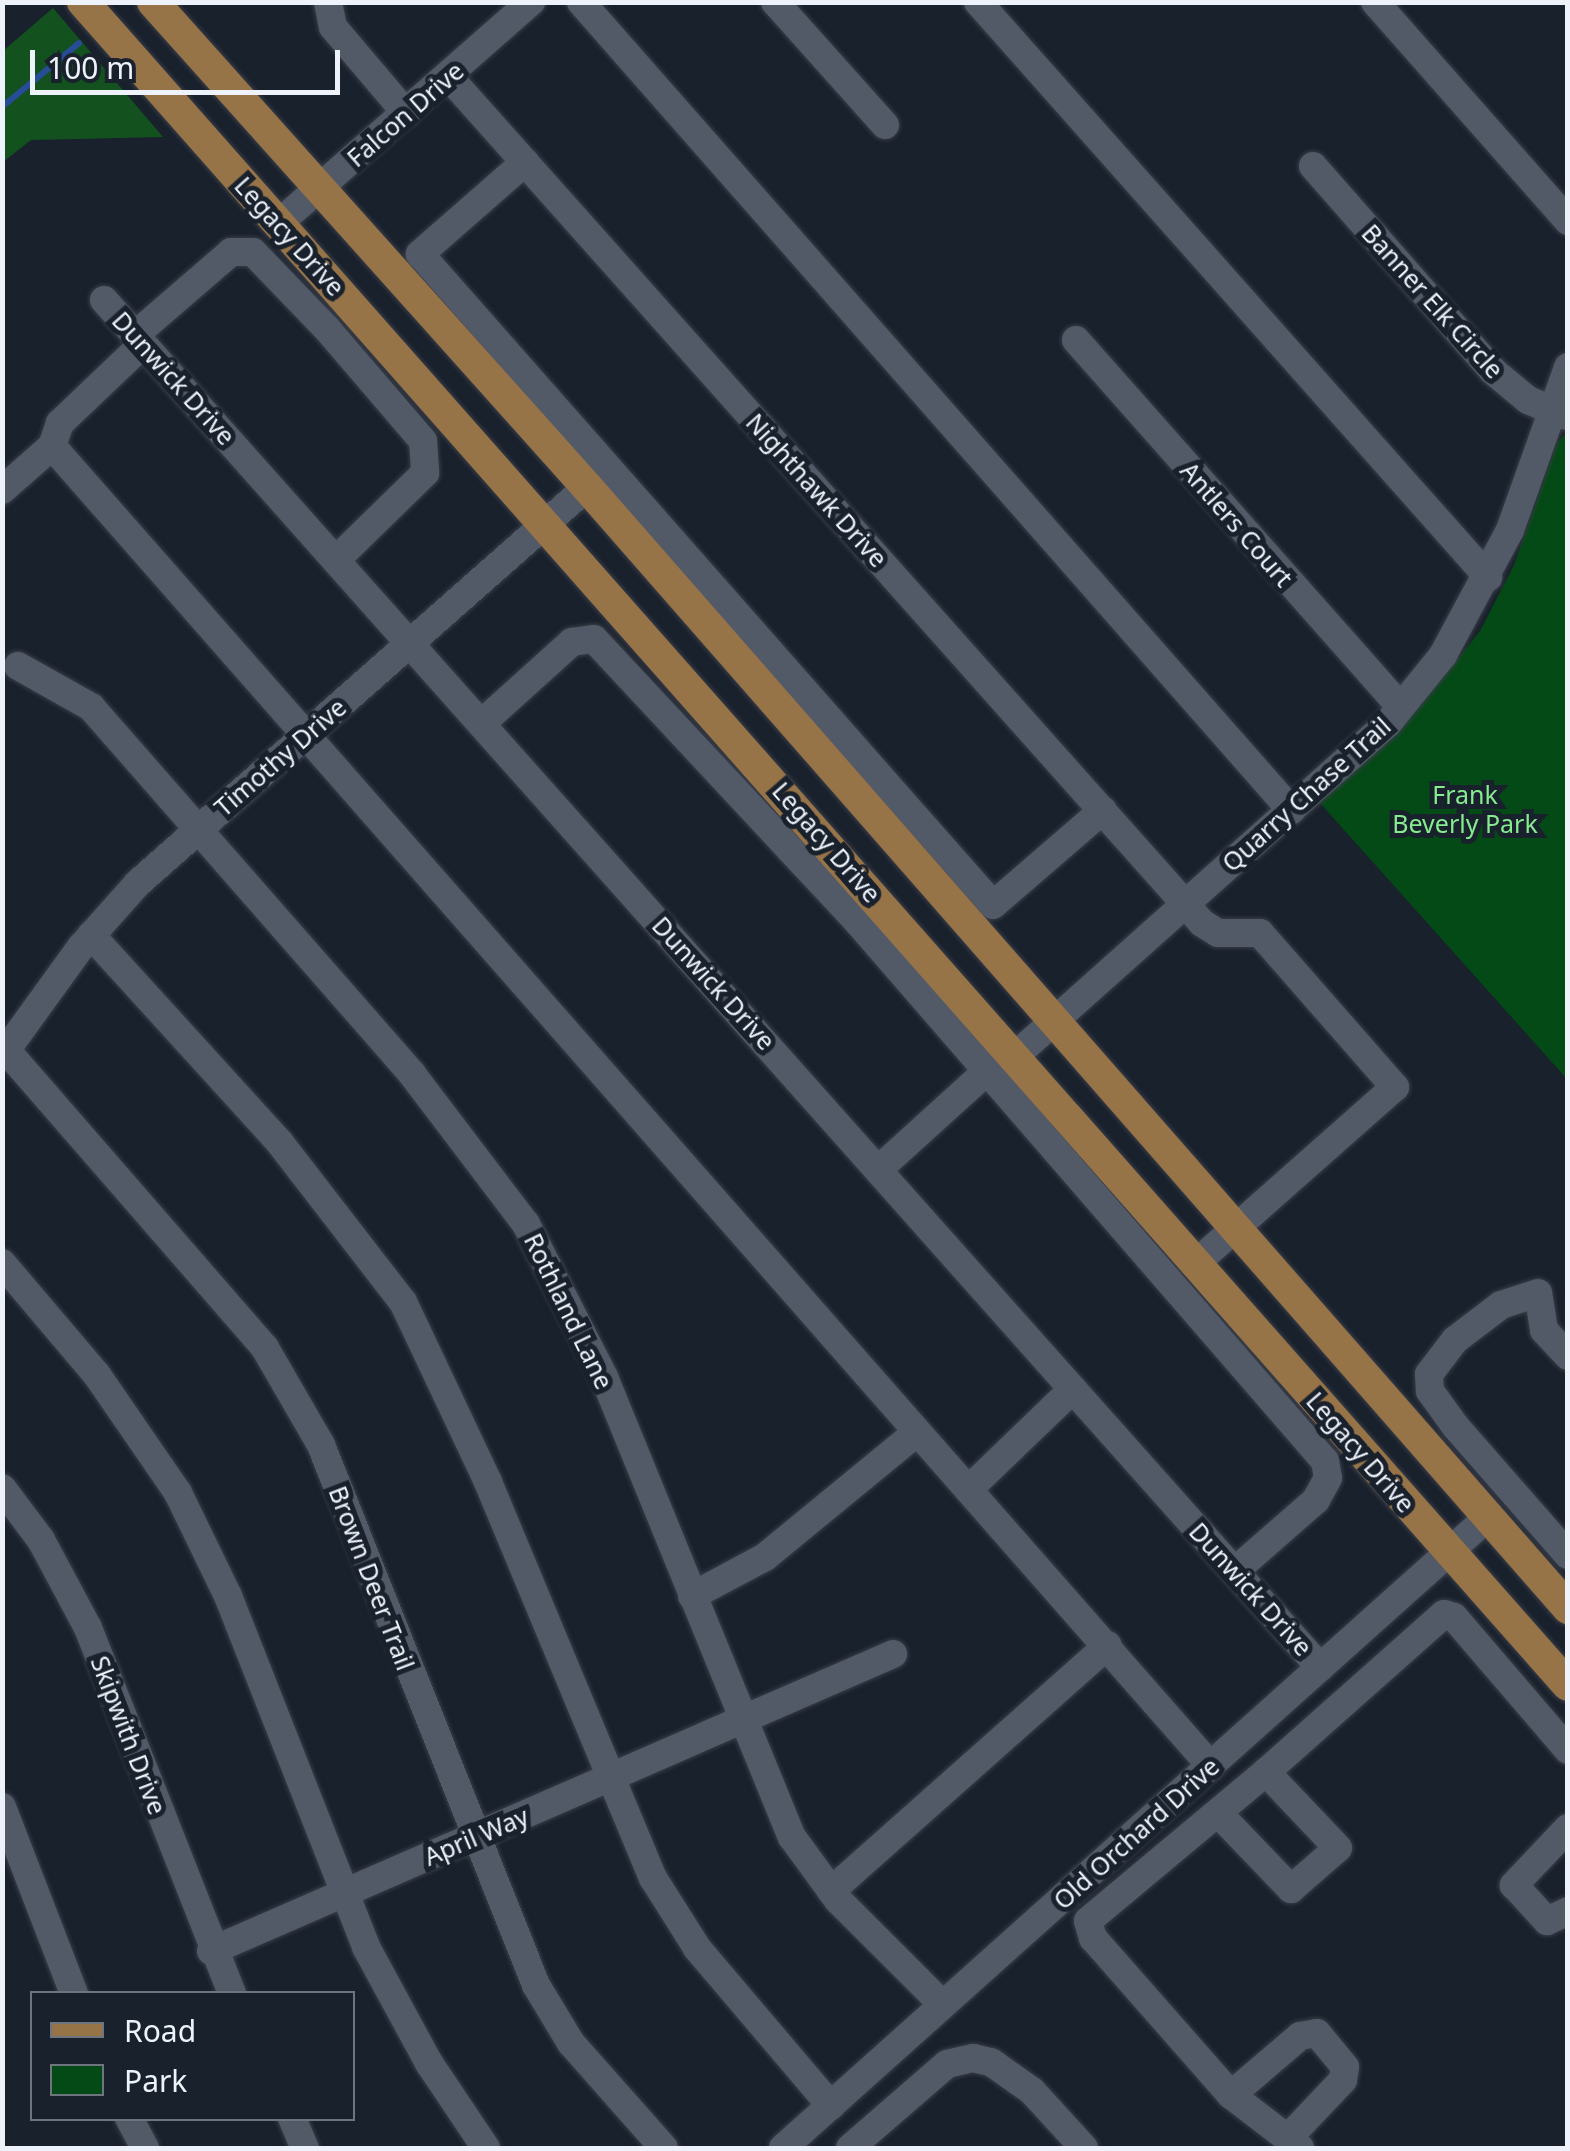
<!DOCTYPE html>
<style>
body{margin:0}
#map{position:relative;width:1570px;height:2151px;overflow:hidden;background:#19212c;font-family:"Noto Sans",sans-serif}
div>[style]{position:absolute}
.green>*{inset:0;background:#044a16}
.forest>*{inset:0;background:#13521f}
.stream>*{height:6px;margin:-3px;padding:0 3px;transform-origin:3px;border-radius:3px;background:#264d96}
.roads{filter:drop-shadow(0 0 2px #383d47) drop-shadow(0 0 2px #383d47)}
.minor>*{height:28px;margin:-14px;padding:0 14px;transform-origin:14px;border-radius:14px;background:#525a68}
.major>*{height:32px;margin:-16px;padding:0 16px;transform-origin:16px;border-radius:16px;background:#977348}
span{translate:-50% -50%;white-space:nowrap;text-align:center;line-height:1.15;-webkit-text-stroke:10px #19212c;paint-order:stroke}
.street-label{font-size:25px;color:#eef3fb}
.park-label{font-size:25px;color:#85ec90}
.frame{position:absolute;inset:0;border:5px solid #eef3fb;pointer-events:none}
.legend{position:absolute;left:30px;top:1991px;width:325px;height:130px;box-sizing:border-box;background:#19212c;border:2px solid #6e757f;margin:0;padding:12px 18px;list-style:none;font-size:30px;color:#eef3fb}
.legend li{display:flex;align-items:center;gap:20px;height:50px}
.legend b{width:50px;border:2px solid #6e757f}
.scale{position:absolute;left:30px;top:50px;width:310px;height:45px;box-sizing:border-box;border:5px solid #eef3fb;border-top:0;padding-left:12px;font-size:30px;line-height:35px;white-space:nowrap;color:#eef3fb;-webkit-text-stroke:8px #19212c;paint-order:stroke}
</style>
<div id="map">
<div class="green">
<div style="clip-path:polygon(1567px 432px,1567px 1079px,1319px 802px,1403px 727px,1480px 631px,1514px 565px,1557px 443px)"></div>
</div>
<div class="forest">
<div style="clip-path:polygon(53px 8px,163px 137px,31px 140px,3px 162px,3px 51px)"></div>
</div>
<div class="stream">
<div style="left:2px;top:107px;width:100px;rotate:-39.7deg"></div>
</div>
<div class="roads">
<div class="minor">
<div style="left:328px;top:2px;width:25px;rotate:79deg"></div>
<div style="left:333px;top:27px;width:113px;rotate:49.7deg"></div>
<div style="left:581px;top:2px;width:1076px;rotate:48.69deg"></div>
<div style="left:775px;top:2px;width:165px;rotate:48.2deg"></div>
<div style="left:978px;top:2px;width:769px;rotate:48.43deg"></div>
<div style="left:1375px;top:2px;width:292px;rotate:48.6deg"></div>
<div style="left:448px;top:76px;width:1134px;rotate:48.32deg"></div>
<div style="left:1202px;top:923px;width:19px;rotate:32deg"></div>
<div style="left:1218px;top:933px;width:42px"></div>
<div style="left:1260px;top:933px;width:205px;rotate:48.8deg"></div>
<div style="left:1395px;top:1087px;width:266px;rotate:138.5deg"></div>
<div style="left:525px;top:162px;width:140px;rotate:138.8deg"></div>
<div style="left:420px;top:254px;width:867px;rotate:48.65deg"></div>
<div style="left:993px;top:905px;width:145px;rotate:-40.8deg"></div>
<div style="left:1313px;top:166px;width:273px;rotate:48.7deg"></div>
<div style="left:1493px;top:371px;width:45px;rotate:39.6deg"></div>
<div style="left:1528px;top:400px;width:41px;rotate:22.8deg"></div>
<div style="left:278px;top:224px;width:337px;rotate:-41.3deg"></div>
<div style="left:104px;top:300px;width:1830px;rotate:48.35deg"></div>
<div style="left:135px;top:335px;width:127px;rotate:-40.8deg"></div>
<div style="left:231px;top:252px;width:22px"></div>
<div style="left:253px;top:252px;width:108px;rotate:46.1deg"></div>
<div style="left:328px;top:330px;width:146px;rotate:49.4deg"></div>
<div style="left:423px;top:441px;width:32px;rotate:86deg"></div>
<div style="left:425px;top:473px;width:123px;rotate:135.7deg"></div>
<div style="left:1076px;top:340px;width:489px;rotate:48.5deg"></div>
<div style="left:143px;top:344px;width:115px;rotate:136.4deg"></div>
<div style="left:60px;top:423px;width:24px;rotate:109deg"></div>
<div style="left:52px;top:446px;width:1757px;rotate:48.72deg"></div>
<div style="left:2px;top:490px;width:67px;rotate:-41.3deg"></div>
<div style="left:18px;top:666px;width:84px;rotate:29.3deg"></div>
<div style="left:91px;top:707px;width:488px;rotate:48.8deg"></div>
<div style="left:412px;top:1074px;width:188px;rotate:52.8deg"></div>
<div style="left:526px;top:1224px;width:172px;rotate:63deg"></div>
<div style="left:604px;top:1377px;width:497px;rotate:67.8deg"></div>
<div style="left:792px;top:1837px;width:78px;rotate:53.9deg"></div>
<div style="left:838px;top:1900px;width:148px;rotate:45deg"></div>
<div style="left:483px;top:722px;width:120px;rotate:-42deg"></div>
<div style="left:572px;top:642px;width:22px;rotate:-8deg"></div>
<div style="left:594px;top:639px;width:386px;rotate:47deg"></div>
<div style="left:857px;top:921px;width:715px;rotate:49.09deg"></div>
<div style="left:1325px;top:1461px;width:17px;rotate:80deg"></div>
<div style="left:1328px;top:1478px;width:25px;rotate:119deg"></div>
<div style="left:1316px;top:1500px;width:108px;rotate:138.8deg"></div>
<div style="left:91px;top:935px;width:281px;rotate:47.7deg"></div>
<div style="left:280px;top:1143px;width:201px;rotate:52.3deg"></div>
<div style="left:403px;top:1302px;width:199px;rotate:64.7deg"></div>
<div style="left:488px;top:1482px;width:429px;rotate:67.4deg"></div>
<div style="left:653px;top:1878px;width:83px;rotate:57.8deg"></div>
<div style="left:697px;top:1948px;width:207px;rotate:49.7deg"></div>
<div style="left:7px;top:1051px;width:393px;rotate:49deg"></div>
<div style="left:265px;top:1348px;width:112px;rotate:60deg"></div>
<div style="left:321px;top:1445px;width:581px;rotate:68.29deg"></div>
<div style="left:536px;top:1985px;width:68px;rotate:58.9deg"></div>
<div style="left:571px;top:2043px;width:140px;rotate:48.5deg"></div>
<div style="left:2px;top:1056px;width:135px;rotate:-54.1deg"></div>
<div style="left:81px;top:947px;width:86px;rotate:-48.3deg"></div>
<div style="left:138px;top:883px;width:599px;rotate:-41.41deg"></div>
<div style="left:1015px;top:1056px;width:500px;rotate:-41.76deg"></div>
<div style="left:1388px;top:723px;width:87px;rotate:-51deg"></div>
<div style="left:1443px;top:655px;width:142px;rotate:-61.8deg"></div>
<div style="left:1510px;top:530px;width:173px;rotate:-70.4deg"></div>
<div style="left:879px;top:1169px;width:143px;rotate:-42.2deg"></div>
<div style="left:2px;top:1263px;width:147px;rotate:49.7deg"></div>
<div style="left:97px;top:1375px;width:143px;rotate:55.5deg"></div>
<div style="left:178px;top:1493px;width:114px;rotate:64.1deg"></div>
<div style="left:228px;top:1596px;width:377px;rotate:68.5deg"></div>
<div style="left:366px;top:1947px;width:132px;rotate:61.5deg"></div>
<div style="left:429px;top:2063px;width:102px;rotate:56.2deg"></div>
<div style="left:1568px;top:1356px;width:35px;rotate:-133deg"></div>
<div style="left:1544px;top:1330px;width:37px;rotate:-99deg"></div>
<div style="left:1538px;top:1293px;width:39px;rotate:162deg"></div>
<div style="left:1501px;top:1305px;width:58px;rotate:142.7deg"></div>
<div style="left:1455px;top:1340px;width:43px;rotate:127.4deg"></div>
<div style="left:1429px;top:1374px;width:17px;rotate:87deg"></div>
<div style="left:1430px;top:1391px;width:44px;rotate:54.2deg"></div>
<div style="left:1456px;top:1427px;width:170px;rotate:48.8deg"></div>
<div style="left:2px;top:1488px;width:65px;rotate:53.1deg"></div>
<div style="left:41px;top:1540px;width:100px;rotate:61.9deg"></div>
<div style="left:88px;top:1628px;width:393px;rotate:68.5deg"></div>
<div style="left:969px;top:1489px;width:144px;rotate:-43.9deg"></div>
<div style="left:692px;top:1596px;width:83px;rotate:-28.1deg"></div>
<div style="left:765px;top:1557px;width:195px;rotate:-39.4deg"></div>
<div style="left:1266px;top:1772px;width:232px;rotate:140.1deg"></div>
<div style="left:1088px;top:1921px;width:18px;rotate:74deg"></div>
<div style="left:1093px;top:1938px;width:209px;rotate:48.7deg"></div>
<div style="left:1231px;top:2095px;width:87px;rotate:37.5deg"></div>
<div style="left:2px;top:1807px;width:200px;rotate:68.9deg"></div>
<div style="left:1219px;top:1814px;width:104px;rotate:46.2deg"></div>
<div style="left:1291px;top:1889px;width:62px;rotate:-41.1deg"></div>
<div style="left:1338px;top:1848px;width:105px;rotate:-133.5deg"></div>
<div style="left:1266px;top:1772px;width:238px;rotate:-41.6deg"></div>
<div style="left:1444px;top:1614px;width:10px;rotate:17deg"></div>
<div style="left:1454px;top:1617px;width:175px;rotate:49.4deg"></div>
<div style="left:1568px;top:1828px;width:79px;rotate:133.5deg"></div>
<div style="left:1514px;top:1885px;width:49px;rotate:47.5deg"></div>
<div style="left:1547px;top:1921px;width:23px;rotate:-25deg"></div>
<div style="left:831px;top:1891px;width:370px;rotate:-41.6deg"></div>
<div style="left:211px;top:1951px;width:744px;rotate:-23.53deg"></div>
<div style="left:1231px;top:2095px;width:91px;rotate:-40.5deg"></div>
<div style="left:1300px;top:2036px;width:17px;rotate:-10deg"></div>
<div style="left:1317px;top:2033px;width:44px;rotate:50.5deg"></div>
<div style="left:1345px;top:2067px;width:13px;rotate:99deg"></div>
<div style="left:1343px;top:2080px;width:80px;rotate:133.5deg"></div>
<div style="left:129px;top:2118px;width:34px;rotate:62deg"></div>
<div style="left:292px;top:2118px;width:33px;rotate:67deg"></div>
<div style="left:783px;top:2148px;width:946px;rotate:-41.83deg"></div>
<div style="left:850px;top:2148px;width:128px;rotate:-40.9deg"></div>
<div style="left:947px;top:2064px;width:27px;rotate:-13deg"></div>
<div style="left:973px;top:2058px;width:18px;rotate:13deg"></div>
<div style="left:991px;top:2062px;width:50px;rotate:35.3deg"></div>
<div style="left:1032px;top:2091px;width:77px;rotate:47.6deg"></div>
</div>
<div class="major">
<div style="left:83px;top:2px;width:2244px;rotate:48.58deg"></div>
<div style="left:153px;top:2px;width:651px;rotate:48.18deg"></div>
<div style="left:587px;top:487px;width:1490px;rotate:48.81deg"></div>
</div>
</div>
<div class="street-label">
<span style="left:405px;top:114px;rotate:-41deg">Falcon Drive</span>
<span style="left:290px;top:236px;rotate:48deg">Legacy Drive</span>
<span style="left:1433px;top:301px;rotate:48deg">Banner Elk Circle</span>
<span style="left:174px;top:378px;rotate:48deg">Dunwick Drive</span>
<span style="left:817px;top:490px;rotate:48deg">Nighthawk Drive</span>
<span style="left:1237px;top:524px;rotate:49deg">Antlers Court</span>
<span style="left:280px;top:757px;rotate:-41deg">Timothy Drive</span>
<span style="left:1306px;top:794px;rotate:-42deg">Quarry Chase Trail</span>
<span style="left:827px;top:842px;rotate:49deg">Legacy Drive</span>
<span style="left:714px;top:983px;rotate:48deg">Dunwick Drive</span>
<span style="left:569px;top:1311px;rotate:64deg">Rothland Lane</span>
<span style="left:1361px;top:1452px;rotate:49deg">Legacy Drive</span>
<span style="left:372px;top:1578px;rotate:69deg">Brown Deer Trail</span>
<span style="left:1251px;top:1589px;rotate:48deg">Dunwick Drive</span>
<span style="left:129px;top:1735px;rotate:69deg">Skipwith Drive</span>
<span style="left:1136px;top:1833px;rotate:-42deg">Old Orchard Drive</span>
<span style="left:476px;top:1836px;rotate:-23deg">April Way</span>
</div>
<div class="park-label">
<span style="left:1465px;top:809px">Frank<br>Beverly Park</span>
</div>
<div class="frame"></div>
<ul class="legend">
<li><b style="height:12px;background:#977348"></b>Road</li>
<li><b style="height:28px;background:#044a16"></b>Park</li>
</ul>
<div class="scale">100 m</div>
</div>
